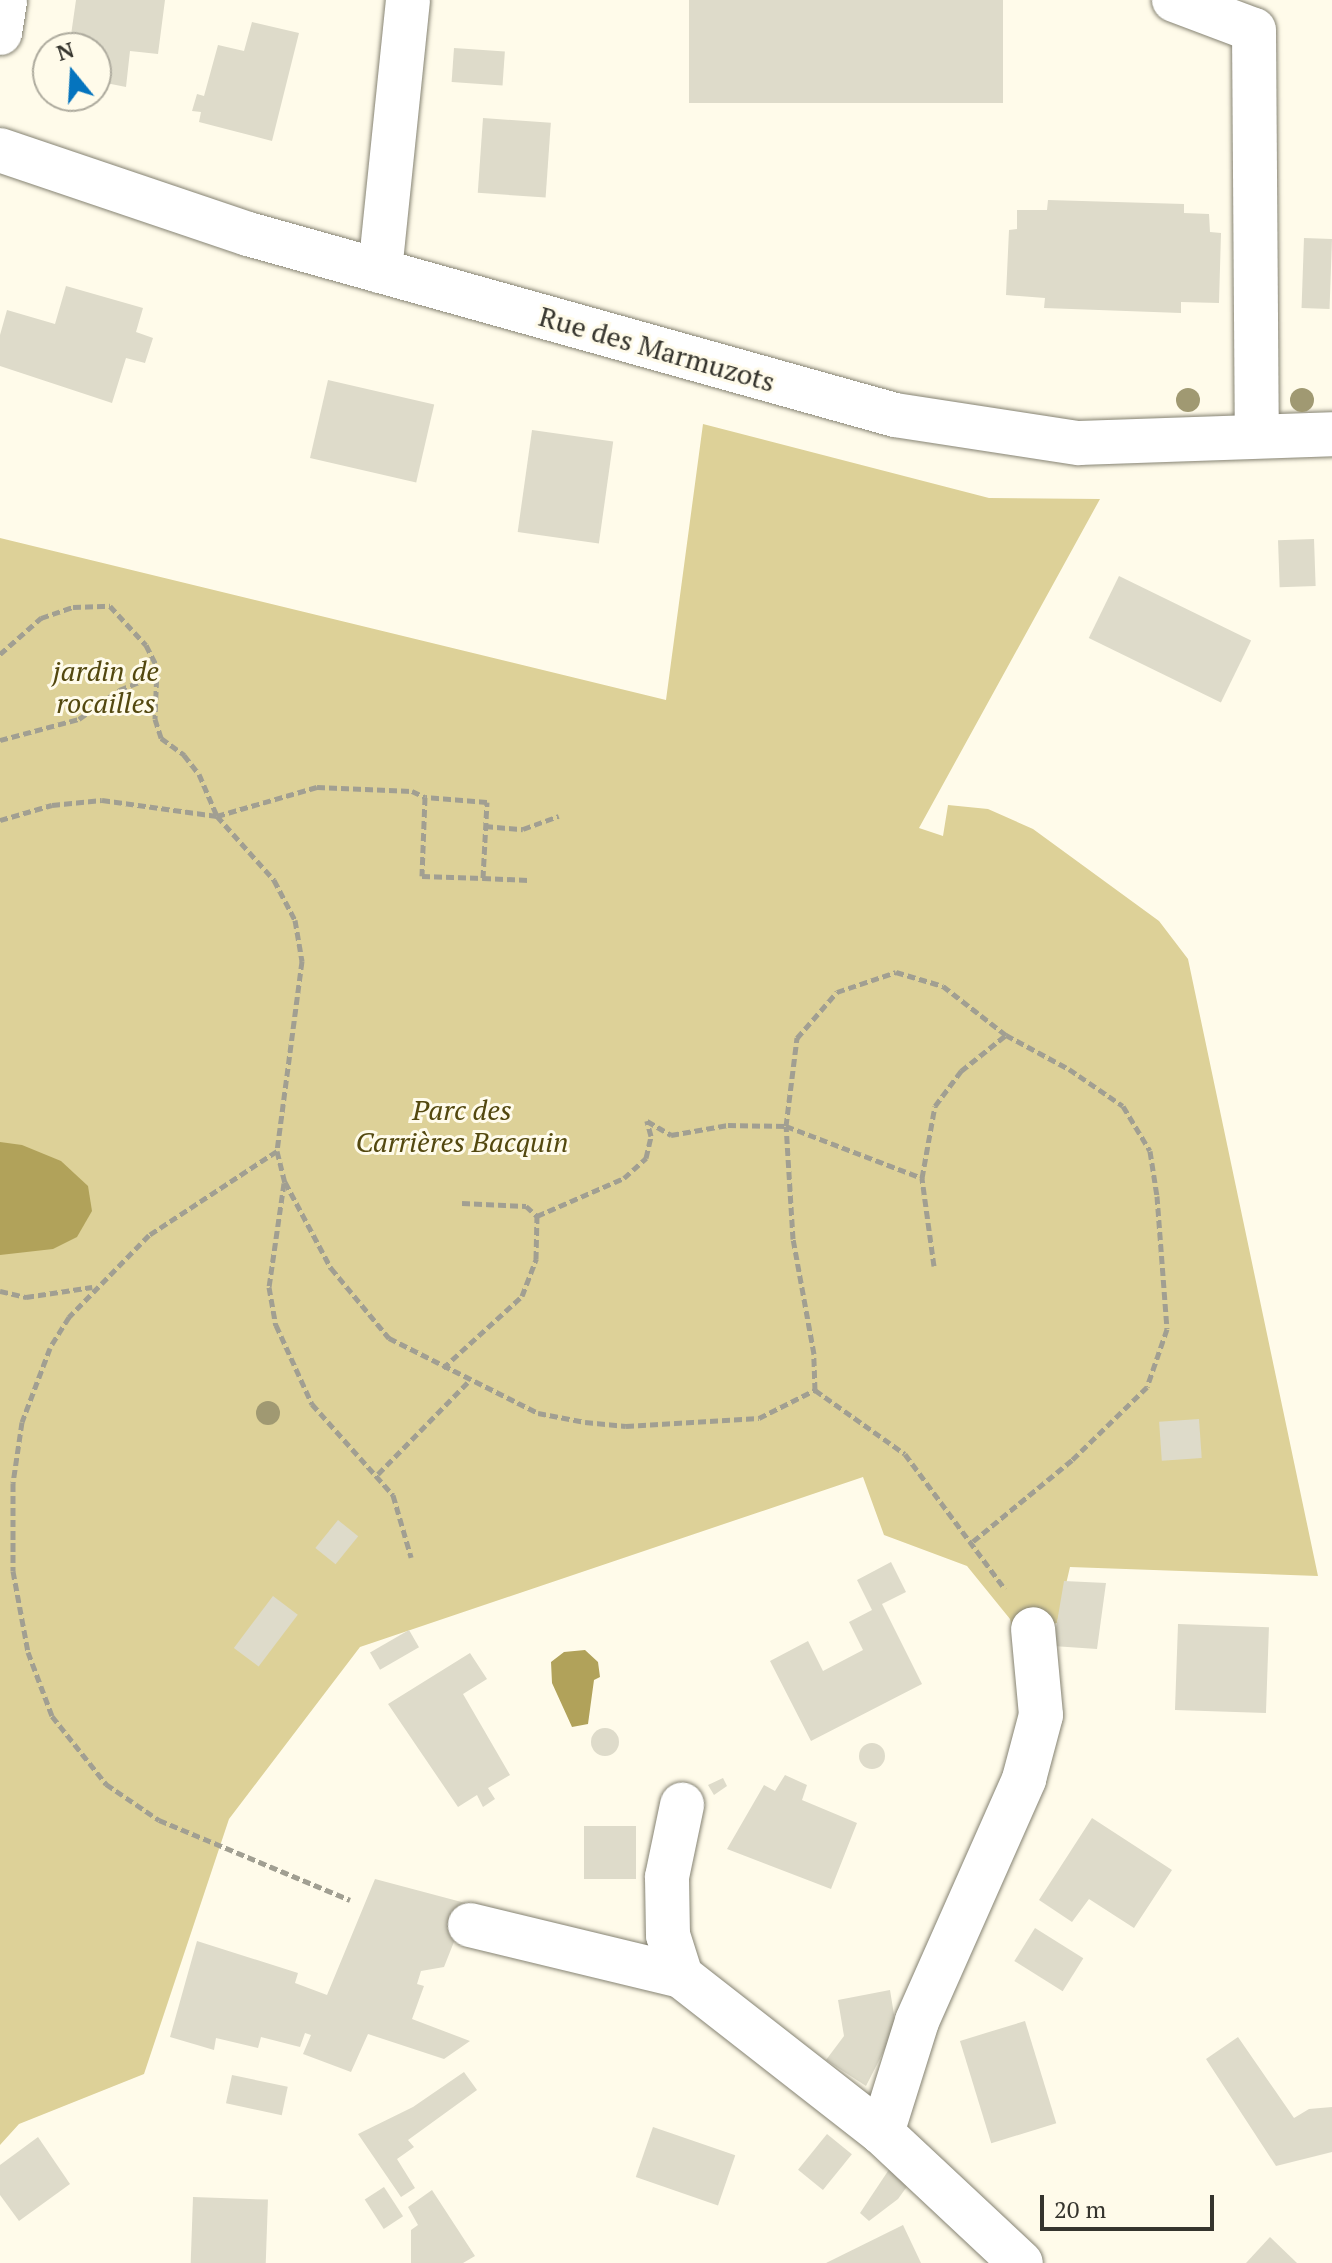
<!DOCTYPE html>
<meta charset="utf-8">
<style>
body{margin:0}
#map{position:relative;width:1332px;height:2263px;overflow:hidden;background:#fffbea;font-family:"PT Serif",serif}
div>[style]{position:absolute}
.green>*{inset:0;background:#ddd198}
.water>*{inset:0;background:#b1a25a}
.building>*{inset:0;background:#dedbca;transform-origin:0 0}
.round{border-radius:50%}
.path>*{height:5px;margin-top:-2.5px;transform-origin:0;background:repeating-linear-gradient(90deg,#a19f92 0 8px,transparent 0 12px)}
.roads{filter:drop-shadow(0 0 2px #868373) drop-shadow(0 0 2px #868373)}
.minor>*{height:44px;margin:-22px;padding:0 22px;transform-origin:22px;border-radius:22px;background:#fff}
.trees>*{width:24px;height:24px;margin:-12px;border-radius:50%;background:#a09972}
span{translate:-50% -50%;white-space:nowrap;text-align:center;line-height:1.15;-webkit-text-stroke:6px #fffbea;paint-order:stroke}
.street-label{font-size:28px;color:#35342d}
.park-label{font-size:28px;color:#53480f;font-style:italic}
.north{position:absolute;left:32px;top:32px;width:80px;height:80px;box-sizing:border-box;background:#fffbea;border:2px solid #aeab9e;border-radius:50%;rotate:342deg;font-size:22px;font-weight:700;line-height:32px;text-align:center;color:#35342d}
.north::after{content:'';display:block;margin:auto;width:28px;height:36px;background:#0574be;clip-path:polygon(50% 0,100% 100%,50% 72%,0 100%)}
.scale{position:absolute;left:1040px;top:2195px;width:174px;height:36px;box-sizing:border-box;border:4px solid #35342d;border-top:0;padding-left:10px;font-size:24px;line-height:28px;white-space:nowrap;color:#35342d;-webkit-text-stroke:6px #fffbea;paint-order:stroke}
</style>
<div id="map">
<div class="green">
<div style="clip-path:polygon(703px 424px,989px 498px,1100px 499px,919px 828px,943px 836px,948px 805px,988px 809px,1033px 829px,1159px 921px,1188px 959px,1318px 1576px,1070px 1567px,1057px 1623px,1013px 1632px,1010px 1619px,967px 1566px,884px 1535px,863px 1477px,360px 1647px,229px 1819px,144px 2074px,19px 2124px,0 2145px,0 538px,666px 700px)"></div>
</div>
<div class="water">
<div style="clip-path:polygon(0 1142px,22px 1145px,61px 1161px,88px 1186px,92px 1211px,77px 1237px,53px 1249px,0 1255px)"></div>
<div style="clip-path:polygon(585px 1650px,598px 1662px,600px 1677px,594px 1680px,588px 1724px,572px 1727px,552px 1683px,551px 1662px,564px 1652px)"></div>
</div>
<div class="building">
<div style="clip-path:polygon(76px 0,165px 0,158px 54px,130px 51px,126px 87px,96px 81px,96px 48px,55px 48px,56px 39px,70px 42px)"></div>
<div style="left:689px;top:0;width:314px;height:103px"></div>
<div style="clip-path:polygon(252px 22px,299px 33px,272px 141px,199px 122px,201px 112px,192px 111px,197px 94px,204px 96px,218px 45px,244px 51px)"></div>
<div style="left:454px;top:48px;width:51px;height:34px;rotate:4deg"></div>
<div style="left:483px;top:118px;width:68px;height:75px;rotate:4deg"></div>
<div style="clip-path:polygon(1048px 200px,1184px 204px,1184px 213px,1209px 214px,1210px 232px,1221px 233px,1219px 303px,1181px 302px,1181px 313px,1044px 308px,1045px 298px,1006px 295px,1009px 230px,1017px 229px,1017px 210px,1047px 210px)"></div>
<div style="left:1304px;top:238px;width:28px;height:70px;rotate:2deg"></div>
<div style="clip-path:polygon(66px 286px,143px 308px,136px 332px,153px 338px,145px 363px,126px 358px,112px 403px,0 366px,0 335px,7px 310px,55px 324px)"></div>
<div style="left:328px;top:380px;width:109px;height:80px;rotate:13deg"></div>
<div style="left:532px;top:430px;width:82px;height:103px;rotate:8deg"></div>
<div style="left:1314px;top:539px;width:47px;height:36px;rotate:88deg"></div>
<div style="left:1119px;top:576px;width:147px;height:69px;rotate:26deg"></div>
<div style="left:1199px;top:1419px;width:39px;height:40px;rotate:86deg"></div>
<div style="left:338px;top:1520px;width:26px;height:36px;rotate:39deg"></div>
<div style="clip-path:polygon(891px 1562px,906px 1592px,882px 1604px,922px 1684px,811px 1741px,770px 1661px,808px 1641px,823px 1671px,863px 1650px,849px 1622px,872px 1610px,857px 1580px)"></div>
<div style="clip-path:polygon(1064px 1581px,1106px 1583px,1097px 1649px,1053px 1646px)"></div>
<div style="left:273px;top:1596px;width:31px;height:65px;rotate:37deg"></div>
<div style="left:1178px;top:1624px;width:91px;height:86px;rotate:2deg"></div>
<div style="left:409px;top:1630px;width:20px;height:45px;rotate:60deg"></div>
<div style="clip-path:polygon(470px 1653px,487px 1679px,463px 1694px,510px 1775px,488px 1788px,495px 1799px,483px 1807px,477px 1795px,458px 1807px,388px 1704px)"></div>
<div class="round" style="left:591px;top:1728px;width:28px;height:28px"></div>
<div class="round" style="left:859px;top:1743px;width:26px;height:26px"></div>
<div style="clip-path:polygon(785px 1775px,807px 1785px,802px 1800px,857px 1823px,831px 1889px,727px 1849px,764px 1785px,775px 1791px)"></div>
<div style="clip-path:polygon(723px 1778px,727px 1786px,714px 1795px,708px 1785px)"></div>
<div style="clip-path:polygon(1092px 1818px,1172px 1870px,1134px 1928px,1089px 1899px,1072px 1922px,1039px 1900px)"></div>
<div style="left:584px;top:1826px;width:52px;height:53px"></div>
<div style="clip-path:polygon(375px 1879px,469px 1904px,444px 1967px,421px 1971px,417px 1984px,424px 1986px,412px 2019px,470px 2041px,444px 2059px,368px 2034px,351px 2072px,303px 2054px,311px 2035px,305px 2033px,300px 2047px,261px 2037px,258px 2048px,216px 2038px,214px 2050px,170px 2037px,197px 1941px,298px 1973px,295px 1983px,327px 1995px)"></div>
<div style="left:1035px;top:1928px;width:57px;height:39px;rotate:32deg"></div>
<div style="clip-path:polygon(890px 1990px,896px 2027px,866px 2086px,826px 2060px,844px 2036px,838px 2000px)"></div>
<div style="left:1025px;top:2021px;width:107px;height:68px;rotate:73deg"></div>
<div style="clip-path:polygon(1238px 2037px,1294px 2118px,1309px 2109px,1332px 2107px,1332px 2152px,1276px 2166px,1206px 2059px)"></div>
<div style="clip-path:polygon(464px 2072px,477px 2090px,408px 2140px,414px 2147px,397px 2159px,415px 2188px,401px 2197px,358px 2134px,413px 2107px)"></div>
<div style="left:232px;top:2075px;width:57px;height:29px;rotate:12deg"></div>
<div style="left:653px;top:2127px;width:87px;height:53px;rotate:19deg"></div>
<div style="left:827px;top:2134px;width:32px;height:46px;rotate:39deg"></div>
<div style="clip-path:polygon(38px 2137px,70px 2184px,19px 2221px,0 2195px,0 2165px)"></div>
<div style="clip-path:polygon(892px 2165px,911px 2181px,898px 2199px,869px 2221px,860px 2213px)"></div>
<div style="left:384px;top:2187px;width:35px;height:23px;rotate:57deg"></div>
<div style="clip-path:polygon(432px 2190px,475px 2256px,463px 2263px,411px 2263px,411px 2230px,418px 2225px,408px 2207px)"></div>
<div style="left:193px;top:2197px;width:75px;height:66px;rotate:2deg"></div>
<div style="clip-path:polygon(903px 2225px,921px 2263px,826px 2263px)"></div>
<div style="clip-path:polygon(1270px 2237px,1297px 2263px,1246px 2263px)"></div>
</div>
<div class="path">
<div style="left:0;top:654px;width:55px;rotate:-41.3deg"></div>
<div style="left:41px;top:618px;width:34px;rotate:-19deg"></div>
<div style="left:73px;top:607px;width:37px;rotate:-2deg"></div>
<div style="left:110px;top:606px;width:53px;rotate:47.3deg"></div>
<div style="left:146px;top:645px;width:25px;rotate:63deg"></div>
<div style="left:157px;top:667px;width:52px;rotate:92.2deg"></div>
<div style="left:155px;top:719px;width:20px;rotate:72deg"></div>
<div style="left:161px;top:738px;width:29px;rotate:36deg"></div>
<div style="left:184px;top:755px;width:24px;rotate:52deg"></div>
<div style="left:199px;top:774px;width:46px;rotate:66.8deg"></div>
<div style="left:217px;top:816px;width:104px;rotate:-16.2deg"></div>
<div style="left:317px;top:787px;width:95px;rotate:2.4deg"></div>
<div style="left:412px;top:791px;width:14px;rotate:25deg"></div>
<div style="left:425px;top:797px;width:79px;rotate:92.2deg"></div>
<div style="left:422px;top:876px;width:61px;rotate:1.9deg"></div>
<div style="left:483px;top:878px;width:76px;rotate:-87deg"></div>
<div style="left:487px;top:802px;width:62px;rotate:-175.4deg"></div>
<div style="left:0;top:740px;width:82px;rotate:-14.9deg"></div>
<div style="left:79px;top:719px;width:49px;rotate:-35.9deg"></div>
<div style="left:119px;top:690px;width:41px;rotate:-21.5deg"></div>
<div style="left:0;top:820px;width:54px;rotate:-16.1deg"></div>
<div style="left:52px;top:805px;width:50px;rotate:-5.7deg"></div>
<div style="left:102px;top:800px;width:116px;rotate:7.9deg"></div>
<div style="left:217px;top:816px;width:86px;rotate:48.3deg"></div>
<div style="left:274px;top:880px;width:45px;rotate:62.3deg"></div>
<div style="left:295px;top:920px;width:42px;rotate:80.3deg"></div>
<div style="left:302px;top:961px;width:192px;rotate:97.5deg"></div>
<div style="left:277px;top:1151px;width:32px;rotate:76deg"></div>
<div style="left:285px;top:1182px;width:98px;rotate:61.9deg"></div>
<div style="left:331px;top:1268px;width:91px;rotate:50.4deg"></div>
<div style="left:389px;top:1338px;width:167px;rotate:26.7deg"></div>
<div style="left:538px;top:1413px;width:48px;rotate:10.8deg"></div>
<div style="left:585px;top:1422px;width:41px;rotate:5.6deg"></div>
<div style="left:626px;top:1426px;width:133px;rotate:-3.4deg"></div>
<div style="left:759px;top:1418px;width:63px;rotate:-26.6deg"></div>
<div style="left:815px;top:1390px;width:110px;rotate:35.4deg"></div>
<div style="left:905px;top:1454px;width:168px;rotate:53.5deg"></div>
<div style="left:485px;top:826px;width:38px;rotate:5deg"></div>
<div style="left:523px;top:829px;width:38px;rotate:-20deg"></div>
<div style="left:483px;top:878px;width:45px;rotate:2.5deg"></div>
<div style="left:277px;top:1151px;width:153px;rotate:146.7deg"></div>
<div style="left:149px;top:1235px;width:115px;rotate:134.3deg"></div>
<div style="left:69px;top:1317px;width:36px;rotate:122deg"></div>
<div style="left:50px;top:1348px;width:79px;rotate:110.7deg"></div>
<div style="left:22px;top:1422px;width:62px;rotate:98.4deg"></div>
<div style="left:13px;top:1483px;width:88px;rotate:90deg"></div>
<div style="left:13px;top:1571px;width:82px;rotate:79.5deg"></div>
<div style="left:28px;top:1652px;width:68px;rotate:69.4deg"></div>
<div style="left:52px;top:1716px;width:87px;rotate:51.5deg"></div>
<div style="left:106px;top:1784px;width:64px;rotate:34.2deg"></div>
<div style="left:159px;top:1820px;width:207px;rotate:22.7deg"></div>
<div style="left:284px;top:1183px;width:105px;rotate:98.2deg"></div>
<div style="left:269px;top:1287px;width:39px;rotate:80deg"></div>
<div style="left:276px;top:1325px;width:87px;rotate:65.5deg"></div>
<div style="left:312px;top:1404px;width:122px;rotate:48.3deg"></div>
<div style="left:393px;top:1495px;width:65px;rotate:73.8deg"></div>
<div style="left:462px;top:1203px;width:64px;rotate:2.7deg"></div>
<div style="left:526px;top:1206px;width:15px;rotate:42deg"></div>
<div style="left:934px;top:1266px;width:89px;rotate:-97.8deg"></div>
<div style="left:922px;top:1178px;width:73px;rotate:-79.8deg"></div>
<div style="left:935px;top:1106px;width:44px;rotate:-53.4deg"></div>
<div style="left:961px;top:1071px;width:58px;rotate:-38.7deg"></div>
<div style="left:0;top:1291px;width:27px;rotate:13deg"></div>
<div style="left:26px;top:1297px;width:67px;rotate:-8.6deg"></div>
<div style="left:443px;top:1368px;width:107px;rotate:-42.3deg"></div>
<div style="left:522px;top:1296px;width:40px;rotate:-69deg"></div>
<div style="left:536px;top:1259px;width:43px;rotate:-88.7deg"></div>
<div style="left:537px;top:1216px;width:95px;rotate:-23.6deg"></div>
<div style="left:624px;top:1178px;width:30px;rotate:-42deg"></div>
<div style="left:646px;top:1158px;width:23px;rotate:-77deg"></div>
<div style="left:651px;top:1136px;width:16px;rotate:-105deg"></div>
<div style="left:647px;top:1121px;width:28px;rotate:30deg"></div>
<div style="left:671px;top:1135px;width:58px;rotate:-10deg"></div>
<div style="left:728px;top:1125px;width:58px;rotate:1deg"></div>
<div style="left:786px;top:1126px;width:146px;rotate:20.9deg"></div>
<div style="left:815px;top:1390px;width:36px;rotate:-92deg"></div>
<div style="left:814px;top:1354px;width:117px;rotate:-100.3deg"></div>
<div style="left:793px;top:1239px;width:113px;rotate:-93.5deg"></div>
<div style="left:786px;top:1126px;width:89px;rotate:-82.9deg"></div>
<div style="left:797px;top:1038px;width:61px;rotate:-49deg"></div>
<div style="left:837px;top:992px;width:62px;rotate:-18.7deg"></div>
<div style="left:896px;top:972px;width:49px;rotate:16.6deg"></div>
<div style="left:943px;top:986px;width:80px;rotate:37.9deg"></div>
<div style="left:1006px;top:1035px;width:72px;rotate:28.4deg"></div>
<div style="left:1069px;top:1069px;width:65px;rotate:34.4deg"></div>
<div style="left:1123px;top:1106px;width:52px;rotate:59deg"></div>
<div style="left:1150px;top:1151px;width:46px;rotate:81.2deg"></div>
<div style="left:1157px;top:1196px;width:133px;rotate:85.7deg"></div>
<div style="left:1167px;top:1329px;width:61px;rotate:109deg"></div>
<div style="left:1147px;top:1387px;width:105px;rotate:135.8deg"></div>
<div style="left:1072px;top:1460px;width:129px;rotate:140.6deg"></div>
<div style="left:378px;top:1474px;width:129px;rotate:-45.6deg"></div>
</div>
<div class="roads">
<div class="minor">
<div style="left:1174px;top:0;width:85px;rotate:20.6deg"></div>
<div style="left:1254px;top:30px;width:406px;rotate:89.6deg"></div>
<div style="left:0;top:33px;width:33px;rotate:-81deg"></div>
<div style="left:0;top:150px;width:262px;rotate:18.7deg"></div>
<div style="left:248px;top:234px;width:672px;rotate:15.63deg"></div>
<div style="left:895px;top:415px;width:186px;rotate:8.7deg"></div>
<div style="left:1079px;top:443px;width:253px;rotate:-2deg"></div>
<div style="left:380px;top:271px;width:272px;rotate:-84.1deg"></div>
<div style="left:470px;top:1925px;width:217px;rotate:13.6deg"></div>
<div style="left:681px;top:1976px;width:255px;rotate:38deg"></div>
<div style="left:882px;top:2133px;width:190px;rotate:43.1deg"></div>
<div style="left:681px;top:1976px;width:43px;rotate:-107.6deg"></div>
<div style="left:668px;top:1935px;width:58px;rotate:-91deg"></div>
<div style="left:667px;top:1877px;width:74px;rotate:-78.2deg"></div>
<div style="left:882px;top:2133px;width:117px;rotate:-72.6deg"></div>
<div style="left:917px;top:2021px;width:265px;rotate:-66.1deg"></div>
<div style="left:1024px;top:1779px;width:66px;rotate:-75.1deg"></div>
<div style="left:1041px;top:1715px;width:86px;rotate:-95.3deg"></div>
</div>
</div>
<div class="trees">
<div style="left:1188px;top:400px"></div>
<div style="left:1302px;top:400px"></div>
<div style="left:268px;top:1413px"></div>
</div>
<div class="street-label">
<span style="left:657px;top:349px;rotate:16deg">Rue des Marmuzots</span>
</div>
<div class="park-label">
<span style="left:106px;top:687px">jardin de<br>rocailles</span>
<span style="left:462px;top:1126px">Parc des<br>Carrières Bacquin</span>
</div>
<div class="north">N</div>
<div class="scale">20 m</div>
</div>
